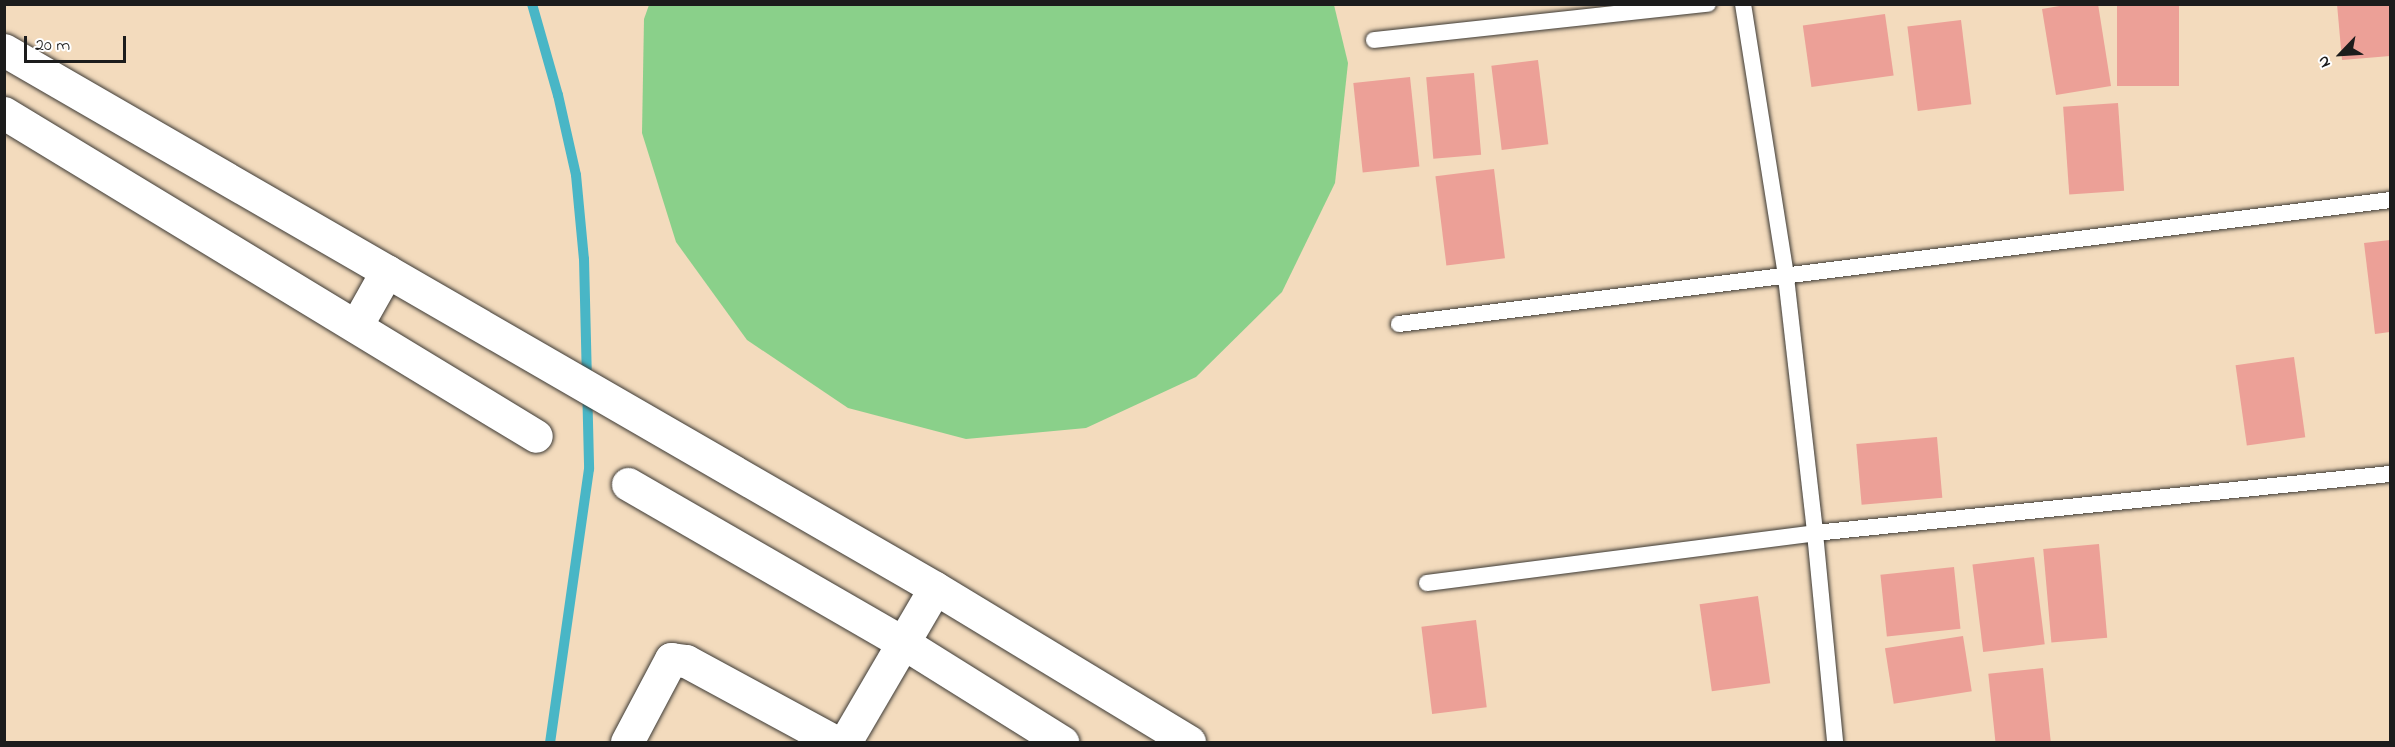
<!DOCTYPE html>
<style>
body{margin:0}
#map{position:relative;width:2395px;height:747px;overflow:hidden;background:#f3dbbd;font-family:"Indie Flower",sans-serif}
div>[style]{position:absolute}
.green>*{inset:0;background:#8ad08a}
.stream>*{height:10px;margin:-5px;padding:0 5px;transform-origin:5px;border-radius:5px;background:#49b6c6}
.building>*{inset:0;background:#eca097;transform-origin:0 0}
.roads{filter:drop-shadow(0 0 2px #3c3934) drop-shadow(0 0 2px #3c3934)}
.service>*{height:16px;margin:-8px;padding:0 8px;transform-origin:8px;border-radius:8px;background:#fff}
.minor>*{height:33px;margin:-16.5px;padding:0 16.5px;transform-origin:16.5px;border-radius:16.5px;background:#fff}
span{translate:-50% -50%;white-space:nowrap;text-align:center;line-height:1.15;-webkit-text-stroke:4.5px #fff;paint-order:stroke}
.frame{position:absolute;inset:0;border:6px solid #1c1c1c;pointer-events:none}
.north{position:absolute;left:2311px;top:24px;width:60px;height:60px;-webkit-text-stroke:4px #fff;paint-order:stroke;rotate:245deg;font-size:16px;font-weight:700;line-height:24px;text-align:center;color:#1c1c1c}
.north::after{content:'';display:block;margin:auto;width:21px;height:27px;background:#1c1c1c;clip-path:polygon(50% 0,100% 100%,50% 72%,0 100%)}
.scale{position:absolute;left:24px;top:36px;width:102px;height:27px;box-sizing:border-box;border:3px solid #1c1c1c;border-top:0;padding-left:8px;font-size:18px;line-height:21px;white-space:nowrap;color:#1c1c1c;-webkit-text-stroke:4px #fff;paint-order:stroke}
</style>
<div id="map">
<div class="green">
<div style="clip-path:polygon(649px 5px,1334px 5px,1348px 63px,1335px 183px,1282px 292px,1196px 377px,1086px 428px,966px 439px,848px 408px,747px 340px,676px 242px,642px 133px,644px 19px)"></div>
</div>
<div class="stream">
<div style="left:532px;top:4px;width:95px;rotate:74.1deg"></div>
<div style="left:558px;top:95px;width:82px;rotate:77.3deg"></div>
<div style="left:576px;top:175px;width:84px;rotate:84.6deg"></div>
<div style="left:584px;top:259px;width:210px;rotate:88.6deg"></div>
<div style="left:589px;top:469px;width:276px;rotate:98.1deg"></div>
</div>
<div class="building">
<div style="clip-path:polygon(2071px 4px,2098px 4px,2111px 86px,2056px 95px,2042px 9px)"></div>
<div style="left:2117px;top:4px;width:62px;height:82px"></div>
<div style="clip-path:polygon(2337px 4px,2390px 4px,2390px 56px,2342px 60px)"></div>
<div style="left:1885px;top:14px;width:62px;height:83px;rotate:82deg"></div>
<div style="left:1961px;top:20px;width:85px;height:54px;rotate:83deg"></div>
<div style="left:1538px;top:60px;width:85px;height:47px;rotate:83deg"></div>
<div style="left:1474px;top:73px;width:82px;height:48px;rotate:85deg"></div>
<div style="left:1410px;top:77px;width:90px;height:57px;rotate:84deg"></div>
<div style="left:2118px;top:103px;width:88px;height:55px;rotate:86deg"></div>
<div style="left:1494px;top:169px;width:90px;height:59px;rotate:83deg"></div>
<div style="clip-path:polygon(2390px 240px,2390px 332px,2375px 334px,2364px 243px)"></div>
<div style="left:2294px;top:357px;width:81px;height:59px;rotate:82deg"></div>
<div style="left:1937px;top:437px;width:61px;height:81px;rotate:85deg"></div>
<div style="left:2099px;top:544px;width:94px;height:56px;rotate:85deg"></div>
<div style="left:2034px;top:557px;width:88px;height:62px;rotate:83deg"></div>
<div style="left:1954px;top:567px;width:62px;height:74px;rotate:84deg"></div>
<div style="left:1758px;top:596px;width:88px;height:59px;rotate:82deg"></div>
<div style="left:1476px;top:620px;width:88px;height:55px;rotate:83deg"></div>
<div style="left:1963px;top:636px;width:56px;height:79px;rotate:81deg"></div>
<div style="left:2043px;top:668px;width:74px;height:55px;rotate:84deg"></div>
</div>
<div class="roads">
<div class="service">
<div style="left:1743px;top:4px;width:276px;rotate:81deg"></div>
<div style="left:1786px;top:277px;width:258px;rotate:83.5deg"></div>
<div style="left:1815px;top:533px;width:210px;rotate:84.5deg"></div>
<div style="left:1374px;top:40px;width:336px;rotate:-6.2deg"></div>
<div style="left:1399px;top:324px;width:999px;rotate:-7.13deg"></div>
<div style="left:1427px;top:583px;width:391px;rotate:-7.3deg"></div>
<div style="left:1815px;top:533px;width:578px;rotate:-5.86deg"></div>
</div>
<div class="minor">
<div style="left:4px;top:50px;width:1075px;rotate:30.02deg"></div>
<div style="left:935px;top:588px;width:297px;rotate:31.2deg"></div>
<div style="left:4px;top:113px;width:622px;rotate:31.26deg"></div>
<div style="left:356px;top:326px;width:63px;rotate:-60.6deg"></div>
<div style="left:628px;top:484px;width:316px;rotate:30deg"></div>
<div style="left:902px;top:642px;width:189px;rotate:32deg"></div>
<div style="left:627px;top:742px;width:94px;rotate:-62.1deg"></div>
<div style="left:671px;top:659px;width:15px;rotate:8deg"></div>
<div style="left:686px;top:661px;width:170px;rotate:28.5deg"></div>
<div style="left:845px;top:742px;width:178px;rotate:-59.7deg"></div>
</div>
</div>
<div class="frame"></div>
<div class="north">N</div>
<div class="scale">20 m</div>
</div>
